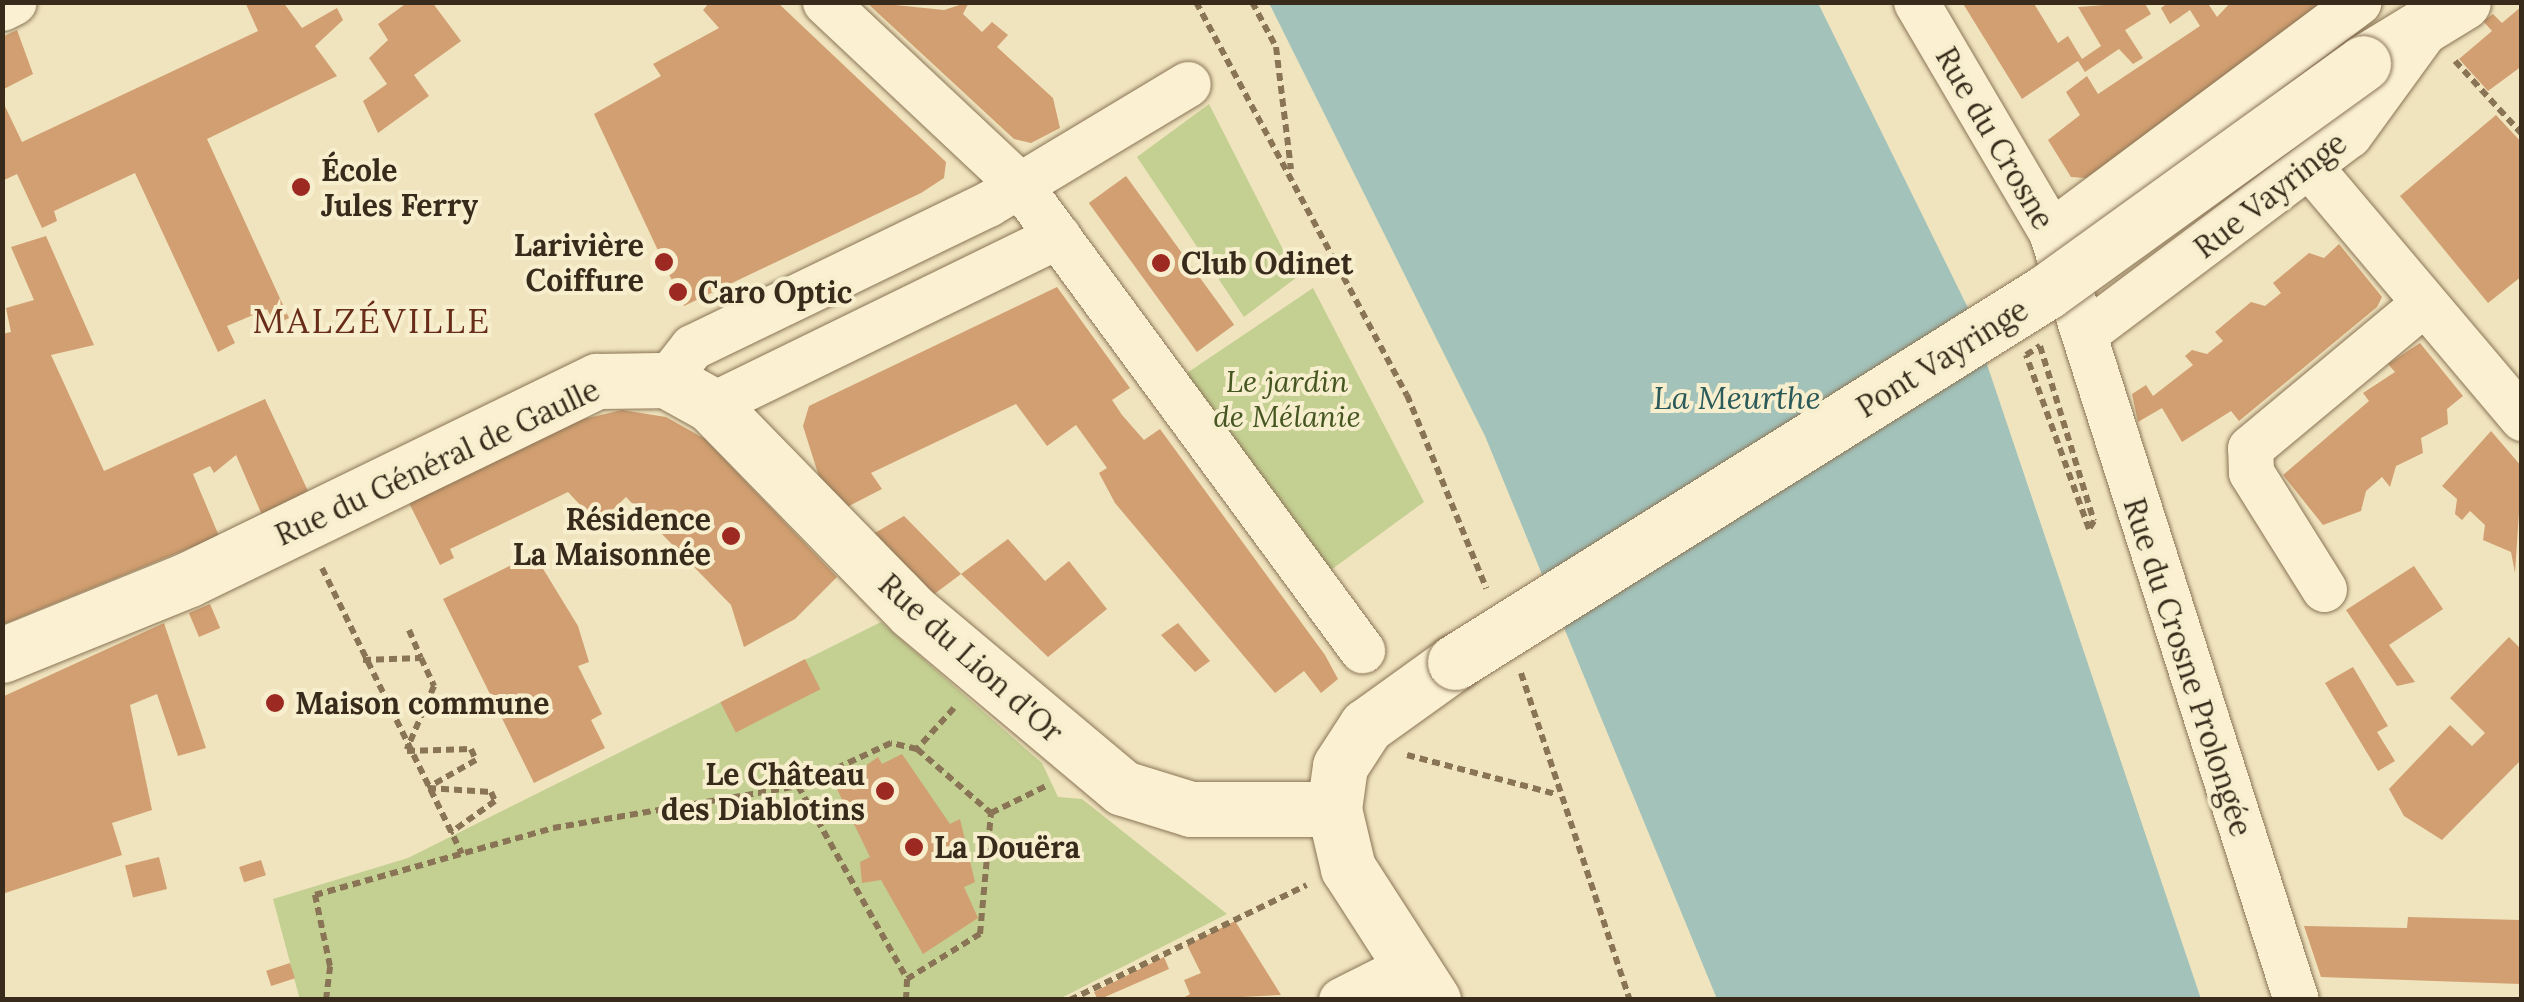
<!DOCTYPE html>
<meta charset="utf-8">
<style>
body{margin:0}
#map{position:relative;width:2524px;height:1002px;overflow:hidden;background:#f0e4be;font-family:Lora,serif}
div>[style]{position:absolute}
.green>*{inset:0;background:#c4cf92}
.water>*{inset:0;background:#a2c2ba}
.building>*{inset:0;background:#d19f71;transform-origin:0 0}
.path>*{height:6px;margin-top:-3px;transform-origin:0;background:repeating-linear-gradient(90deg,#8a7456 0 8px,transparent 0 13px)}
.roads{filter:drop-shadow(0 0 2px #8a7456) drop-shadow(0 0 2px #8a7456)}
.minor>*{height:45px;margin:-22.5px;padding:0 22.5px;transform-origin:22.5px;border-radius:22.5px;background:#fbf1d2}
.tertiary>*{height:55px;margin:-27.5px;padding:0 27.5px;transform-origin:27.5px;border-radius:27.5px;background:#fbf1d2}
.secondary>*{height:55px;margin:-27.5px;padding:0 27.5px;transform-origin:27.5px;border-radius:27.5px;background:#fbf1d2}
.bridges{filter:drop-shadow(0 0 2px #8a7456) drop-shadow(0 0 2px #8a7456)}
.tertiary-bridge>*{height:55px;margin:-27.5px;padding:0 27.5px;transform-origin:27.5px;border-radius:27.5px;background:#fbf1d2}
.dots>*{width:28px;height:28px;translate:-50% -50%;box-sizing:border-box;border:5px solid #f7eece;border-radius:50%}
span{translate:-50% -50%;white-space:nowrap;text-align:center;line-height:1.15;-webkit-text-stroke:8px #f7eece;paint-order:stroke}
.street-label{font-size:30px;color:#382b1b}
.poi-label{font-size:30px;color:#382b1b;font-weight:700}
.left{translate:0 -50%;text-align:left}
.right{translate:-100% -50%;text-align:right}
.park-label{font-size:30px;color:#455621;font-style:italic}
.water-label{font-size:32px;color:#2a5959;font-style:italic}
.quarter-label{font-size:35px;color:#672d18;letter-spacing:2.5px}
.frame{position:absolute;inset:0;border:5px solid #382b1b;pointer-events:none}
</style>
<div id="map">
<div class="green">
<div style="clip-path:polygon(1209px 104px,1297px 277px,1244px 317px,1137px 157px)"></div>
<div style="clip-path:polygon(1313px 288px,1424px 502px,1324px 575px,1181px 377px)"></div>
<div style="clip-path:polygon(881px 622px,1042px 763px,1058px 797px,1082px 799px,1227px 914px,1059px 999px,300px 1000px,273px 899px,408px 858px)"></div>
</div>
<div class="water">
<div style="clip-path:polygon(1269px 3px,1818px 3px,1968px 308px,2201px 999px,1717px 999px,1485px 436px)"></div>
</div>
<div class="building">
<div style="clip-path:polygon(245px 2px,283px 2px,302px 28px,337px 8px,343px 20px,315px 46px,337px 76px,207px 139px,289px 318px,275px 325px,267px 309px,227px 326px,235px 343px,218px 352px,135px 173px,54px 211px,57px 221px,42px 228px,17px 174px,2px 181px,2px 100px,22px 142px,258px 31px)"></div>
<div style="clip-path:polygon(408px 2px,432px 2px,461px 41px,414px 75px,429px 96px,378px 133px,363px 101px,387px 84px,369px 58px,388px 40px,378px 24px)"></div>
<div style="clip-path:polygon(710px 2px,777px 2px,946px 162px,944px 178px,921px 193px,684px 306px,594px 114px,661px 76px,653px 64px,719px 28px,703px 10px)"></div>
<div style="clip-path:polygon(866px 2px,944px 10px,969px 2px,963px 14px,982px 32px,992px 22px,1008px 35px,997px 47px,1053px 98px,1060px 128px,1031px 143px,1014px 139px)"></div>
<div style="clip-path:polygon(1962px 2px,2033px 2px,2058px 43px,2068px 36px,2082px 59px,2101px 46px,2078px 7px,2144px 2px,2151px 14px,2125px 30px,2143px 58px,2133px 64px,2119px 49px,2085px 72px,2078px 61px,2022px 99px)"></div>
<div style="clip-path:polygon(2169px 2px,2207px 2px,2217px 17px,2231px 2px,2326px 2px,2086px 178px,2071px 177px,2048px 140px,2080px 115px,2066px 92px,2087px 76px,2098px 94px,2200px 26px,2190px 10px,2170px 24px,2161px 8px)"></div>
<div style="clip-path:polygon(2522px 6px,2522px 66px,2488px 91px,2459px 59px,2492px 31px,2483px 21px,2493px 14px,2502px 23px)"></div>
<div style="clip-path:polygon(17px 30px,33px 74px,2px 90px,2px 37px)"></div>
<div style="clip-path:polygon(2496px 115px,2522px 143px,2522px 276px,2488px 303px,2400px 196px)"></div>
<div style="left:1126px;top:176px;width:184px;height:46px;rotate:54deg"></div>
<div style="clip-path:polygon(46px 236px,94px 345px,51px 355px,104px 471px,265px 399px,308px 491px,262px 515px,236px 455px,214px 473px,210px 466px,193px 474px,219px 536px,2px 625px,2px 334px,11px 332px,6px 308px,34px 300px,11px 247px)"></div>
<div style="clip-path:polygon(2339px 244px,2382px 297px,2377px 307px,2239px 421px,2231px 411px,2182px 442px,2162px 408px,2138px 422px,2132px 394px,2146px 385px,2153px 396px,2193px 365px,2185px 356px,2192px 350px,2207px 354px,2223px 341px,2215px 332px,2251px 302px,2265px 306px,2281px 293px,2273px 283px,2309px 253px,2324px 258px)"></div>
<div style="clip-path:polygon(1057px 287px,1130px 388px,1112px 400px,1122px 415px,1144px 440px,1160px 429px,1325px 655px,1338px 679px,1321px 693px,1304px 671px,1275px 693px,1115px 503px,1099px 473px,1107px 468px,1076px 425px,1047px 446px,1016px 404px,871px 473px,882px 489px,847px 507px,820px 480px,803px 426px,809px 406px)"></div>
<div style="clip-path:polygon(2420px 343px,2463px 396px,2447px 409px,2448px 424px,2421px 438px,2423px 453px,2396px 466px,2390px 487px,2382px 477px,2366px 491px,2361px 511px,2323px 525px,2283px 475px,2369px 401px,2363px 393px,2395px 372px,2388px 364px)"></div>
<div style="clip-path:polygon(622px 410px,666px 417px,705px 439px,837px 577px,795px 619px,744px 647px,731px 605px,626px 497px,598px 524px,568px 492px,450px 549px,454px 558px,440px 565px,409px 503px,579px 420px)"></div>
<div style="clip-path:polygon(2491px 431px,2522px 467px,2515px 573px,2511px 552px,2483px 540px,2485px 525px,2470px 511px,2462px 520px,2455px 514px,2457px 499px,2442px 486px)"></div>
<div style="clip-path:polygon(904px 516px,961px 574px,933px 595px,873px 534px)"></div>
<div style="clip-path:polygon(1008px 539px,1045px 581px,1069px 561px,1107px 609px,1048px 657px,961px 574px)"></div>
<div style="clip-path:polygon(534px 554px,578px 626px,589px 662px,578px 666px,602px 714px,591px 720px,605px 748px,534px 783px,443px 599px)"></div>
<div style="clip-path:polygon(2414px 566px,2443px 609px,2389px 645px,2415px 682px,2397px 686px,2346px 610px)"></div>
<div style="left:210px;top:604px;width:26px;height:23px;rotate:67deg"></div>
<div style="clip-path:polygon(164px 623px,206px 748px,178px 756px,157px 694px,130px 705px,152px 810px,112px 823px,122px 855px,2px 894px,2px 697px)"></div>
<div style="clip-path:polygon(1178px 623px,1210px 661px,1195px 672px,1161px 635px)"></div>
<div style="clip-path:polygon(2509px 637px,2522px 650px,2522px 759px,2442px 840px,2404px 816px,2389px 789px,2450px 725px,2472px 746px,2485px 733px,2450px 698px)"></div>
<div style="left:805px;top:659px;width:34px;height:95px;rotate:63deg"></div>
<div style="clip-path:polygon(2353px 667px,2388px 726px,2377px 732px,2395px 761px,2378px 771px,2325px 683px)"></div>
<div style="clip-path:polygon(902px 754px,950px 824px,960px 819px,975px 882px,964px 887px,978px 918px,923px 954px,881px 880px,862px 883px,860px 862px,870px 857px,836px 787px,878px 757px,882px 764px)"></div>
<div style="left:159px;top:857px;width:33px;height:35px;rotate:76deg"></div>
<div style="left:261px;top:860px;width:16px;height:23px;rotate:72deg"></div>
<div style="clip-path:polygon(2408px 917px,2520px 920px,2520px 984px,2321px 977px,2304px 926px,2407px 928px)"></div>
<div style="clip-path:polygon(1235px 921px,1281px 995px,1180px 1000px,1190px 994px,1184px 980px,1201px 973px,1187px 945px)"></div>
<div style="clip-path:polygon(1164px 957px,1169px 969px,1098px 1000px,1094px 992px)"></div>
<div style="left:290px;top:963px;width:16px;height:25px;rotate:72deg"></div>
</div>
<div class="path">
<div style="left:1196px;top:2px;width:446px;rotate:61.8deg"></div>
<div style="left:1407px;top:395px;width:209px;rotate:67.7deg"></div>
<div style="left:1252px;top:2px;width:51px;rotate:61.9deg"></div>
<div style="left:1276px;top:47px;width:123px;rotate:83deg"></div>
<div style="left:2455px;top:61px;width:99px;rotate:47.5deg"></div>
<div style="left:2040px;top:346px;width:183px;rotate:72.9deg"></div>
<div style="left:2094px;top:521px;width:9px;rotate:122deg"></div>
<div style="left:2089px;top:529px;width:185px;rotate:-109.9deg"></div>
<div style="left:2026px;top:355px;width:17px;rotate:-33deg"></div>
<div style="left:322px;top:568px;width:318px;rotate:63.9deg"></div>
<div style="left:409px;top:630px;width:30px;rotate:67deg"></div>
<div style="left:363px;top:660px;width:58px;rotate:-2deg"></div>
<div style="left:421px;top:658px;width:31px;rotate:65deg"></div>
<div style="left:434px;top:686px;width:69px;rotate:113.2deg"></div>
<div style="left:1521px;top:673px;width:345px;rotate:71.6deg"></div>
<div style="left:954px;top:708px;width:55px;rotate:132.1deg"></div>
<div style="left:917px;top:749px;width:27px;rotate:-167deg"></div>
<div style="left:891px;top:743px;width:102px;rotate:155.2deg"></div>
<div style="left:798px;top:786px;width:222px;rotate:60.5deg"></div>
<div style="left:907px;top:979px;width:86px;rotate:-31.7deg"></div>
<div style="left:980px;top:934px;width:121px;rotate:-84.8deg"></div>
<div style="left:991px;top:813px;width:61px;rotate:-26.1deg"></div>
<div style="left:917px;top:749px;width:98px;rotate:40.9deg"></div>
<div style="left:407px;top:751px;width:64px;rotate:-1.8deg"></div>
<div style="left:471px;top:749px;width:12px;rotate:66deg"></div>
<div style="left:476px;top:760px;width:56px;rotate:150.3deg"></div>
<div style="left:1407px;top:755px;width:154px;rotate:14.7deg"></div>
<div style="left:428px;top:788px;width:63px;rotate:3.6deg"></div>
<div style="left:491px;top:792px;width:10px;rotate:66deg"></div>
<div style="left:495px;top:801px;width:55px;rotate:144.6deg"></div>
<div style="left:326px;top:1000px;width:34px;rotate:-83deg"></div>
<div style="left:330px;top:966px;width:73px;rotate:-101.9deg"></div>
<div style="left:315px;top:895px;width:247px;rotate:-15.7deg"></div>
<div style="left:553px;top:828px;width:249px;rotate:-9.7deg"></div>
<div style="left:906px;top:1000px;width:21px;rotate:-87deg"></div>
<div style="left:1070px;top:1000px;width:263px;rotate:-25.9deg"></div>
</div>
<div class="roads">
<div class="minor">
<div style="left:825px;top:2px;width:266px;rotate:43.2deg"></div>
<div style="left:1019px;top:184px;width:579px;rotate:53.65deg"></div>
<div style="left:1916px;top:2px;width:267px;rotate:59.6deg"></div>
<div style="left:2051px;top:232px;width:806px;rotate:72.31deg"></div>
<div style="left:2px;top:8px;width:13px;rotate:-27deg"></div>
<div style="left:2310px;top:167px;width:329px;rotate:49.8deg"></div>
<div style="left:2051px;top:232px;width:384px;rotate:-36.8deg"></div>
<div style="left:2085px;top:333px;width:330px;rotate:-36.9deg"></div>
<div style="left:2349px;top:135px;width:131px;rotate:-54deg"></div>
<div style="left:666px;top:380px;width:42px;rotate:-51.8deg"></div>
<div style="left:692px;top:347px;width:329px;rotate:-25.8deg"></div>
<div style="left:988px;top:204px;width:233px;rotate:-31deg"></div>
<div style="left:711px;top:405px;width:386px;rotate:-26deg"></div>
<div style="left:2324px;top:589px;width:138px;rotate:-122deg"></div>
<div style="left:2251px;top:472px;width:24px;rotate:-92deg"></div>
<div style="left:2250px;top:448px;width:220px;rotate:-39.8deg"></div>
<div style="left:1341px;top:1000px;width:76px;rotate:-26.6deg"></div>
</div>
<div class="tertiary">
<div style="left:2363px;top:63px;width:117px;rotate:-31.4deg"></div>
<div style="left:1334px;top:809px;width:43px;rotate:-82.1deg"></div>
<div style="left:1340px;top:766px;width:48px;rotate:-57deg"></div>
<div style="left:1366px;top:726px;width:110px;rotate:-35.7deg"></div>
</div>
<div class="secondary">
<div style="left:2px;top:655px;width:200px;rotate:-22.1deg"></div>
<div style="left:187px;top:580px;width:456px;rotate:-25.9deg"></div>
<div style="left:597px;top:381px;width:69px;rotate:-0.8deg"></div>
<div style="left:666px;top:380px;width:51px;rotate:29.1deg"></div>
<div style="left:711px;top:405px;width:289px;rotate:45.7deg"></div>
<div style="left:913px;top:612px;width:274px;rotate:40deg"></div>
<div style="left:1123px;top:788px;width:71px;rotate:17.2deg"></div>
<div style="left:1191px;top:809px;width:143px"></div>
<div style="left:1334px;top:809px;width:61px;rotate:76.7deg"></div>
<div style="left:1348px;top:868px;width:157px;rotate:57.2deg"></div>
</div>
</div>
<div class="bridges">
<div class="tertiary-bridge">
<div style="left:1455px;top:662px;width:697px;rotate:-32.05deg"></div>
<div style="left:2046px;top:292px;width:391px;rotate:-35.8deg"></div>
</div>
</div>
<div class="dots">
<div style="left:301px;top:187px;background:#9c2922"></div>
<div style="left:664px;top:262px;background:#9c2922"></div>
<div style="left:1161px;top:263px;background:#9c2922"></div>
<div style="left:678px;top:292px;background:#9c2922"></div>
<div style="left:731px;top:536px;background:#9c2922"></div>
<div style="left:275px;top:703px;background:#9c2922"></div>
<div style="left:885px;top:791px;background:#9c2922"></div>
<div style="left:914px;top:847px;background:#9c2922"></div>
</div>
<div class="street-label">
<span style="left:1995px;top:138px;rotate:60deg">Rue du Crosne</span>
<span style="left:2270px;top:195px;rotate:-38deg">Rue Vayringe</span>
<span style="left:1942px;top:358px;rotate:-32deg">Pont Vayringe</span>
<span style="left:437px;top:462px;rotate:-25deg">Rue du Général de Gaulle</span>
<span style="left:971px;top:658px;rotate:42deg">Rue du Lion d'Or</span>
<span style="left:2188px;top:667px;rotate:72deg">Rue du Crosne Prolongée</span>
</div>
<div class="poi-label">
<span class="left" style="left:321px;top:187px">École<br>Jules Ferry</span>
<span class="right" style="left:644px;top:262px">Larivière<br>Coiffure</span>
<span class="left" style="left:1181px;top:263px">Club Odinet</span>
<span class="left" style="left:698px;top:292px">Caro Optic</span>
<span class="right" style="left:711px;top:536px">Résidence<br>La Maisonnée</span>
<span class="left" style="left:295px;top:703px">Maison commune</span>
<span class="right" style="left:865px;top:791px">Le Château<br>des Diablotins</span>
<span class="left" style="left:934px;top:847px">La Douëra</span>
</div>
<div class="park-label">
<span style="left:1287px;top:398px">Le jardin<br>de Mélanie</span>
</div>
<div class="water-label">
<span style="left:1737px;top:398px">La Meurthe</span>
</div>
<div class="quarter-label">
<span style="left:372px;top:321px">MALZÉVILLE</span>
</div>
<div class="frame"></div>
</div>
